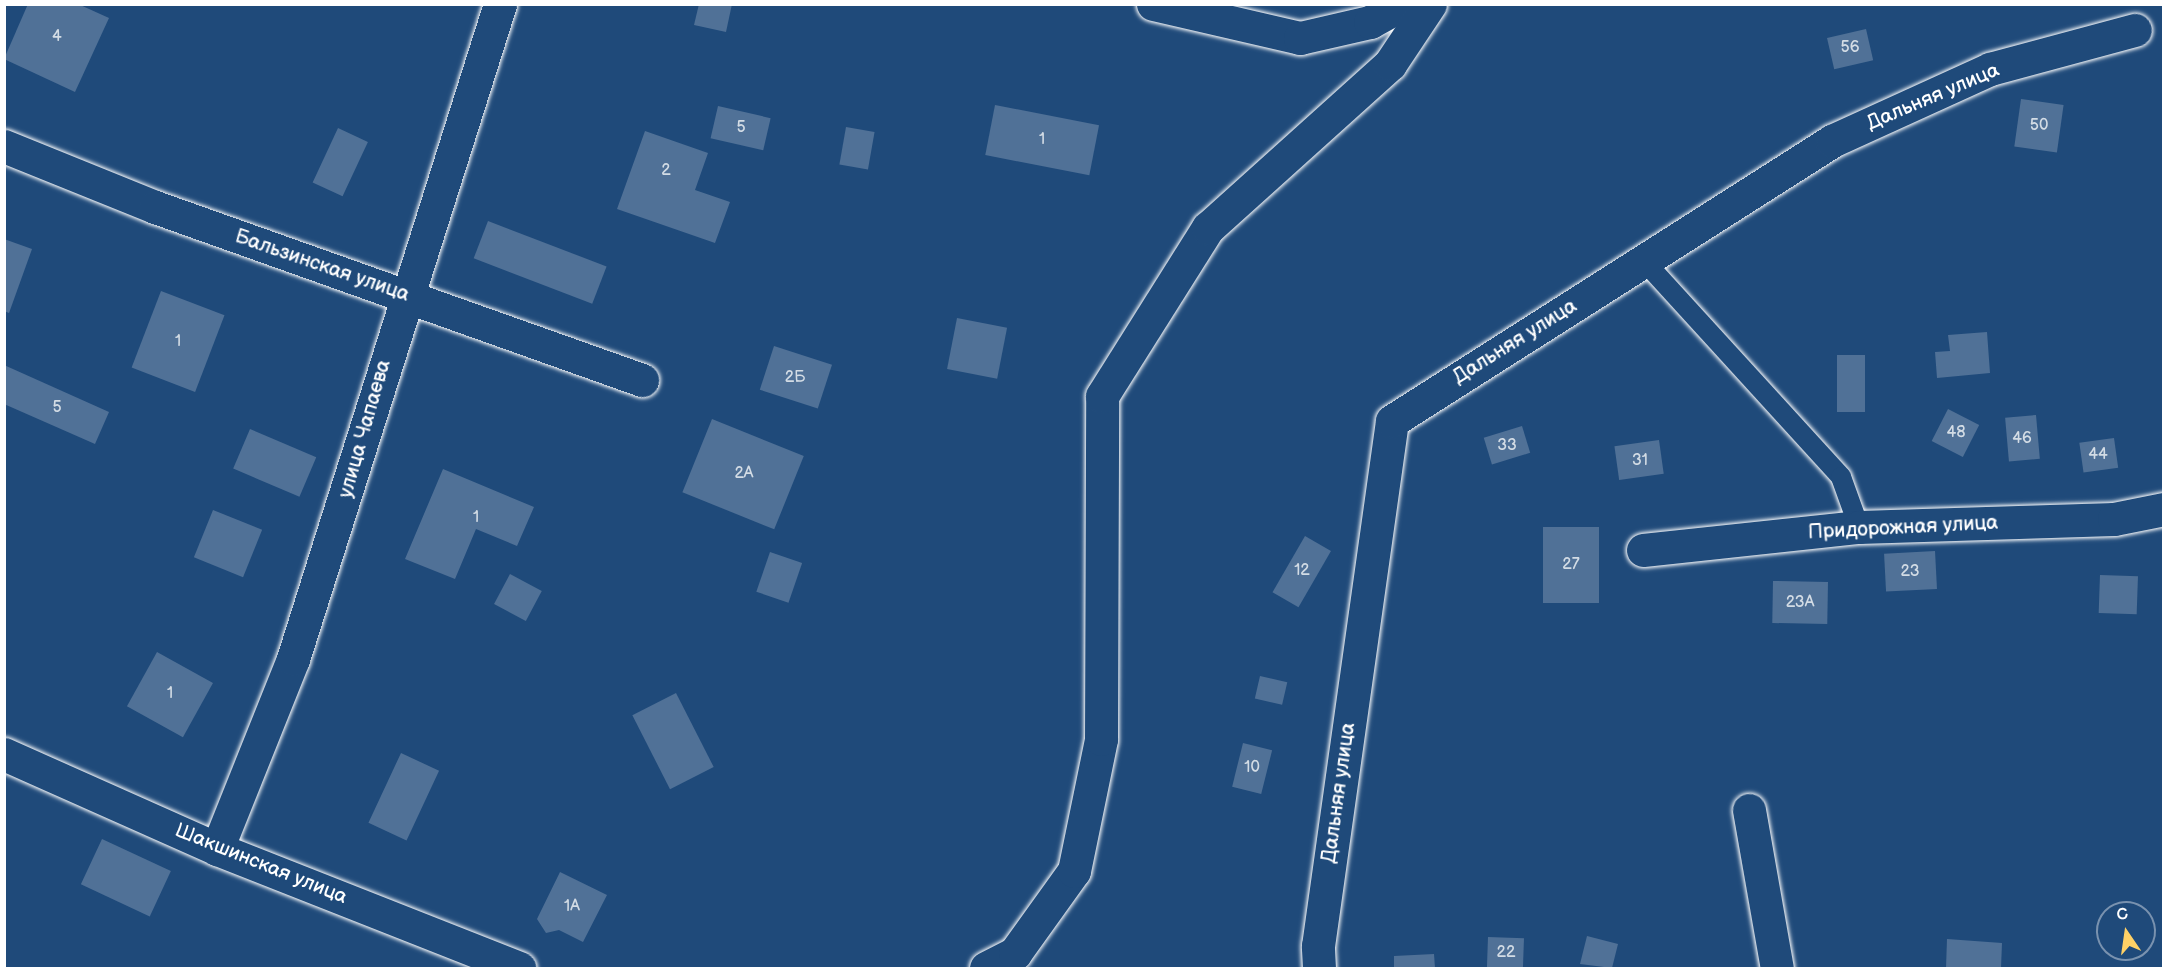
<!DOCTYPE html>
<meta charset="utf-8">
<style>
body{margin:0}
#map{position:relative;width:2168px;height:973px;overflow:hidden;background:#1f4a7a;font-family:"Balsamiq Sans",sans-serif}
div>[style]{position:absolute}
.building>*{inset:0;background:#507197;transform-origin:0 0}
.roads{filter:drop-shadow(0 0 2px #fff) drop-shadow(0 0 2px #fff)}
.service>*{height:20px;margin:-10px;padding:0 10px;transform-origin:10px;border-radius:10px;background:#1f4a7a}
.minor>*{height:33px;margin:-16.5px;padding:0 16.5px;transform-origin:16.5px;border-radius:16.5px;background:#1f4a7a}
span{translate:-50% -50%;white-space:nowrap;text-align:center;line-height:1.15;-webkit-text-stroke:4.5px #1f4a7a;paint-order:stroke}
.number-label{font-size:16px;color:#d3dce5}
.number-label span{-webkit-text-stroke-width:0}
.street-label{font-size:20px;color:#fff}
.frame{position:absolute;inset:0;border:6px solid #fff;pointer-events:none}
.north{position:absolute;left:2096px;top:901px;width:60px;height:60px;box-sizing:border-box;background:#1f4a7a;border:2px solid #7992af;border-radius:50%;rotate:347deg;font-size:16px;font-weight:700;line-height:24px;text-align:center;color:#fff}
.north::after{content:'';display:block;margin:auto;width:21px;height:27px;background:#ffd166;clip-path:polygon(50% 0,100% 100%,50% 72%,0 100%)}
</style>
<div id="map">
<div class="building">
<div style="clip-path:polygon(28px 4px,78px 4px,109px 18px,75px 92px,4px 59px)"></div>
<div style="clip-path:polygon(699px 4px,732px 4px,726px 32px,694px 25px)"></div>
<div style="left:1866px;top:29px;width:32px;height:40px;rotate:77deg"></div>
<div style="left:2021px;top:99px;width:43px;height:48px;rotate:8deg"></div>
<div style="left:995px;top:105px;width:106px;height:51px;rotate:11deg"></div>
<div style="left:718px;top:106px;width:54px;height:33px;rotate:13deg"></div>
<div style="left:846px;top:127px;width:29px;height:38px;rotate:10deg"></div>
<div style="left:338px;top:128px;width:33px;height:60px;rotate:25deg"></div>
<div style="clip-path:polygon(645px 131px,708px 153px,695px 190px,730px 202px,715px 243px,617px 209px)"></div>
<div style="left:488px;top:221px;width:127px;height:40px;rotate:21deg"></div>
<div style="clip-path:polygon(4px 239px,32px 249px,9px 313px,4px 311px)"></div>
<div style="left:161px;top:291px;width:68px;height:82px;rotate:21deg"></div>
<div style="left:957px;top:318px;width:51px;height:52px;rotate:11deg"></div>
<div style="clip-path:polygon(1987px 332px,1990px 373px,1937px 378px,1935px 352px,1950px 351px,1948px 335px)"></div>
<div style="left:774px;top:346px;width:61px;height:46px;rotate:18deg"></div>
<div style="left:1837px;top:355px;width:28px;height:57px"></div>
<div style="clip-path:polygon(4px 365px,109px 412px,95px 444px,4px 404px)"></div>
<div style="left:1948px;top:409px;width:35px;height:36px;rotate:27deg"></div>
<div style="left:2036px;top:415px;width:44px;height:31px;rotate:85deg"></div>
<div style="left:712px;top:419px;width:99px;height:79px;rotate:22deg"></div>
<div style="left:1522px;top:426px;width:28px;height:40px;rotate:73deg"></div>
<div style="left:250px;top:429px;width:72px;height:43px;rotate:23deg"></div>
<div style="left:2114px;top:438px;width:30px;height:35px;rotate:82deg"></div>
<div style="left:1659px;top:440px;width:34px;height:45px;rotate:82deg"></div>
<div style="clip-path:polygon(443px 469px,534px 507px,517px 546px,476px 529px,455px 579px,405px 559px)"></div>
<div style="left:213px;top:510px;width:53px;height:51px;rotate:22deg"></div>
<div style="left:1543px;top:527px;width:56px;height:76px"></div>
<div style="left:1305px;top:536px;width:30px;height:65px;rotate:30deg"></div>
<div style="left:1935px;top:551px;width:38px;height:51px;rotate:87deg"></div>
<div style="left:770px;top:552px;width:34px;height:42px;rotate:19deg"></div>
<div style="left:510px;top:574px;width:36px;height:34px;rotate:28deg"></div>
<div style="left:2100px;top:575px;width:38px;height:38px;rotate:2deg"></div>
<div style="left:1773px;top:581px;width:55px;height:42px;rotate:1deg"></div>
<div style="left:157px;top:652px;width:64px;height:62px;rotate:29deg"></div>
<div style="left:1260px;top:676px;width:28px;height:23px;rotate:13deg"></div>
<div style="left:676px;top:693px;width:83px;height:49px;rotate:63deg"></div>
<div style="left:1243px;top:743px;width:30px;height:45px;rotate:14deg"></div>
<div style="left:401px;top:753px;width:42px;height:77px;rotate:25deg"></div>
<div style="left:102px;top:839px;width:76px;height:50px;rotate:25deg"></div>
<div style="clip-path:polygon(560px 872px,607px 895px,583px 942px,559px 930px,546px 933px,537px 919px)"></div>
<div style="clip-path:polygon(1587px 936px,1618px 944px,1612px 968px,1580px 964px)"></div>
<div style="left:1488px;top:937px;width:36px;height:31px;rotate:2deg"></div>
<div style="clip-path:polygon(1947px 939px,2002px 943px,2001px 968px,1946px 968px)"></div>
<div style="clip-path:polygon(1434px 954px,1435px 968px,1394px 968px,1394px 956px)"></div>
</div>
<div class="roads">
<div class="service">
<div style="left:1644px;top:261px;width:292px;rotate:47.6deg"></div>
<div style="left:1841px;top:477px;width:53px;rotate:70.2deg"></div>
</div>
<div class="minor">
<div style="left:1153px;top:4px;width:151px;rotate:13deg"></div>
<div style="left:1300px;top:38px;width:72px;rotate:-12.9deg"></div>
<div style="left:1370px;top:22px;width:38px;rotate:-29deg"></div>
<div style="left:4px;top:146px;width:163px;rotate:22deg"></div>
<div style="left:155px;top:207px;width:517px;rotate:19.56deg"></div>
<div style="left:1643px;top:550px;width:217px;rotate:-6.1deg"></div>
<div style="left:1859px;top:527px;width:255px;rotate:-1.8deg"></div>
<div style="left:2114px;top:519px;width:51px;rotate:-11.3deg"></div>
<div style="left:4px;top:754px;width:233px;rotate:24deg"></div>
<div style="left:217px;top:849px;width:325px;rotate:21.5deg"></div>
<div style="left:1749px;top:810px;width:160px;rotate:80deg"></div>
<div style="left:217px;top:849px;width:205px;rotate:-68.2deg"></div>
<div style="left:293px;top:659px;width:687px;rotate:-72.46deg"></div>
<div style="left:986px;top:968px;width:33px;rotate:-27deg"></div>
<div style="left:1015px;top:953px;width:101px;rotate:-54.3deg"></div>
<div style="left:1074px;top:871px;width:135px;rotate:-78.4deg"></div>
<div style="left:1101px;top:739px;width:343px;rotate:-89.8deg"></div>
<div style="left:1102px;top:396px;width:199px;rotate:-57.8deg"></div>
<div style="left:1208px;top:228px;width:245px;rotate:-42deg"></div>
<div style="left:1390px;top:64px;width:72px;rotate:-56.3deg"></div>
<div style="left:1319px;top:968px;width:22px;rotate:-93deg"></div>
<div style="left:1318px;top:946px;width:530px;rotate:-81.98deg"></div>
<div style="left:1392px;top:421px;width:522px;rotate:-32.47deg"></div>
<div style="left:1832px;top:141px;width:174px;rotate:-24.5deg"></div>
<div style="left:1990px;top:69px;width:150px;rotate:-15.1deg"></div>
</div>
</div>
<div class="number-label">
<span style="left:57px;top:37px">4</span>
<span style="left:1850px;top:48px">56</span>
<span style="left:2039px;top:126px">50</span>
<span style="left:741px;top:128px">5</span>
<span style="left:1042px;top:140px">1</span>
<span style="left:666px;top:171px">2</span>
<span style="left:178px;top:342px">1</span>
<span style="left:795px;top:378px">2Б</span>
<span style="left:57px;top:408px">5</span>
<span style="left:1956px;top:433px">48</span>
<span style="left:2022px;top:439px">46</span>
<span style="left:1507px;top:446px">33</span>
<span style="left:2098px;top:455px">44</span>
<span style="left:1640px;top:461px">31</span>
<span style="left:744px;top:474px">2А</span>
<span style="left:476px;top:518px">1</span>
<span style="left:1571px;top:565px">27</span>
<span style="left:1302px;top:571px">12</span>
<span style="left:1910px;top:572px">23</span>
<span style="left:1800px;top:603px">23А</span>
<span style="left:170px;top:694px">1</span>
<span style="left:1252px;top:768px">10</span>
<span style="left:572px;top:907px">1А</span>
<span style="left:1506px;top:953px">22</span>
</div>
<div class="street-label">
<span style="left:1933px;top:97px;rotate:-23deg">Дальняя улица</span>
<span style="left:322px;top:266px;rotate:19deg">Бальзинская улица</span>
<span style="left:1515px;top:342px;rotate:-32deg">Дальняя улица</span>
<span style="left:365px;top:429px;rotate:-74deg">улица Чапаева</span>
<span style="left:1903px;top:528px;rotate:-3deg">Придорожная улица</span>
<span style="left:1339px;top:793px;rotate:-82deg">Дальняя улица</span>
<span style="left:261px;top:864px;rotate:22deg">Шакшинская улица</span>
</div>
<div class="frame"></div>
<div class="north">С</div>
</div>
